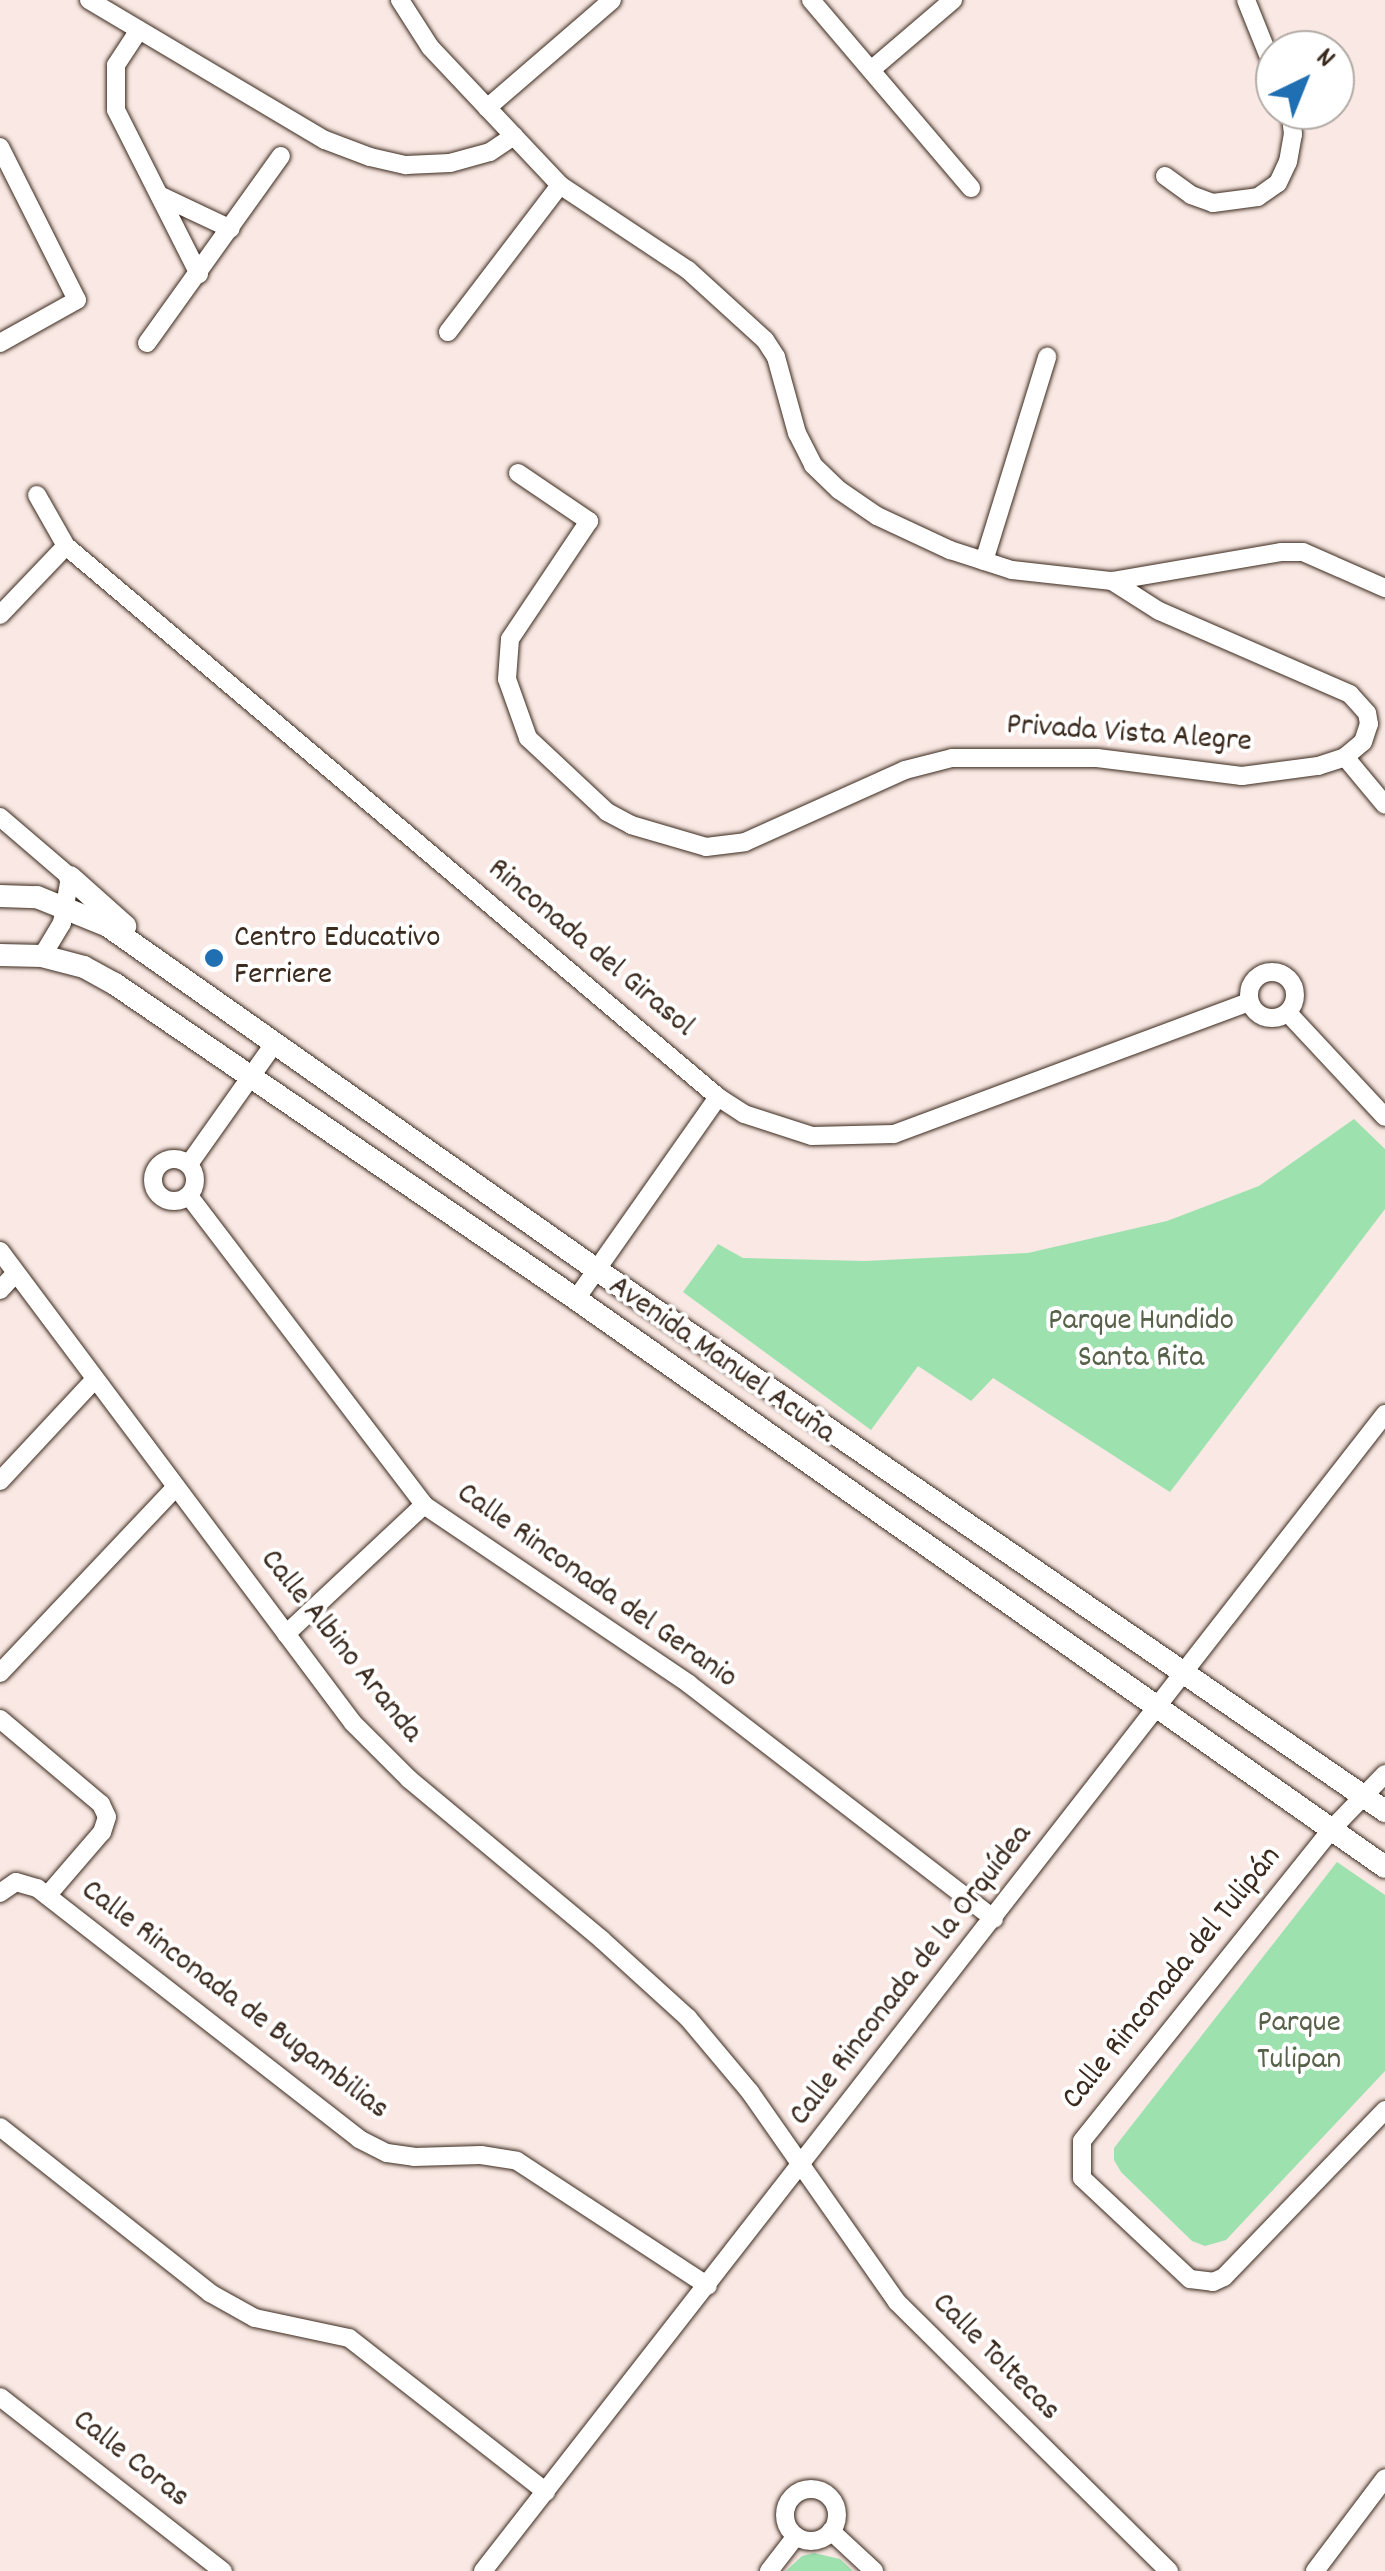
<!DOCTYPE html>
<meta charset="utf-8">
<style>
body{margin:0}
#map{position:relative;width:1385px;height:2571px;overflow:hidden;background:#f9e8e3;font-family:Dekko,sans-serif}
div>[style]{position:absolute}
.green>*{inset:0;background:#9ce1ae}
.roads{filter:drop-shadow(0 0 2px #3b2a1e) drop-shadow(0 0 2px #3b2a1e)}
.street>*{height:18px;margin:-9px;padding:0 9px;transform-origin:9px;border-radius:9px;background:#fff}
.street>.ring{margin:-9px;padding:0;box-sizing:content-box;background:none;border:18px solid #fff;border-radius:50%}
.secondary>*{height:22px;margin:-11px;padding:0 11px;transform-origin:11px;border-radius:11px;background:#fff}
.dots>*{width:28px;height:28px;translate:-50% -50%;box-sizing:border-box;border:5px solid #fff;border-radius:50%}
span{translate:-50% -50%;white-space:nowrap;text-align:center;line-height:1.15;-webkit-text-stroke:8px #fff;paint-order:stroke}
.street-label{font-size:32px;color:#3b2a1e}
.poi-label{font-size:32px;color:#3b2a1e}
.left{translate:0 -50%;text-align:left}
.park-label{font-size:32px;color:#586149}
.north{position:absolute;left:1255px;top:30px;width:100px;height:100px;box-sizing:border-box;background:#fff;border:2px solid #b1aaa5;border-radius:50%;rotate:43deg;font-size:28px;font-weight:700;line-height:40px;text-align:center;color:#3b2a1e}
.north::after{content:'';display:block;margin:auto;width:35px;height:45px;background:#1f6fb2;clip-path:polygon(50% 0,100% 100%,50% 72%,0 100%)}
</style>
<div id="map">
<div class="green">
<div style="clip-path:polygon(1354px 1119px,1385px 1149px,1385px 1209px,1170px 1492px,993px 1378px,971px 1401px,918px 1366px,871px 1430px,683px 1292px,718px 1244px,743px 1258px,865px 1261px,1028px 1253px,1167px 1221px,1259px 1186px)"></div>
<div style="clip-path:polygon(1337px 1862px,1385px 1895px,1385px 2071px,1226px 2240px,1205px 2246px,1192px 2241px,1121px 2172px,1114px 2160px,1114px 2148px)"></div>
<div style="clip-path:polygon(814px 2553px,840px 2559px,853px 2571px,786px 2571px,802px 2556px)"></div>
</div>
<div class="roads">
<div class="street">
<div style="left:89px;top:0;width:274px;rotate:30.7deg"></div>
<div style="left:325px;top:140px;width:48px;rotate:20.7deg"></div>
<div style="left:370px;top:157px;width:37px;rotate:13deg"></div>
<div style="left:406px;top:165px;width:44px;rotate:-2.6deg"></div>
<div style="left:450px;top:163px;width:41px;rotate:-15.4deg"></div>
<div style="left:490px;top:152px;width:29px;rotate:-34deg"></div>
<div style="left:400px;top:0;width:56px;rotate:57.4deg"></div>
<div style="left:430px;top:47px;width:190px;rotate:46.7deg"></div>
<div style="left:560px;top:185px;width:154px;rotate:33.6deg"></div>
<div style="left:688px;top:270px;width:104px;rotate:42.3deg"></div>
<div style="left:765px;top:340px;width:20px;rotate:57deg"></div>
<div style="left:776px;top:357px;width:79px;rotate:74.6deg"></div>
<div style="left:797px;top:433px;width:36px;rotate:63deg"></div>
<div style="left:813px;top:465px;width:36px;rotate:44deg"></div>
<div style="left:839px;top:490px;width:46px;rotate:34.4deg"></div>
<div style="left:877px;top:516px;width:81px;rotate:25deg"></div>
<div style="left:950px;top:550px;width:65px;rotate:17.9deg"></div>
<div style="left:1012px;top:570px;width:101px;rotate:6.3deg"></div>
<div style="left:1112px;top:581px;width:171px;rotate:-9.7deg"></div>
<div style="left:1281px;top:552px;width:22px"></div>
<div style="left:1303px;top:552px;width:90px;rotate:23.7deg"></div>
<div style="left:811px;top:0;width:247px;rotate:49.6deg"></div>
<div style="left:1246px;top:0;width:78px;rotate:68.1deg"></div>
<div style="left:139px;top:30px;width:42px;rotate:123.3deg"></div>
<div style="left:116px;top:65px;width:45px;rotate:90deg"></div>
<div style="left:116px;top:110px;width:184px;rotate:63.2deg"></div>
<div style="left:871px;top:70px;width:108px;rotate:-40.5deg"></div>
<div style="left:487px;top:108px;width:165px;rotate:-40.8deg"></div>
<div style="left:0;top:147px;width:171px;rotate:63.3deg"></div>
<div style="left:77px;top:300px;width:88px;rotate:150.8deg"></div>
<div style="left:1165px;top:176px;width:32px;rotate:36deg"></div>
<div style="left:1191px;top:195px;width:23px;rotate:20deg"></div>
<div style="left:1213px;top:203px;width:45px;rotate:-7.6deg"></div>
<div style="left:1258px;top:197px;width:24px;rotate:-35deg"></div>
<div style="left:1278px;top:183px;width:23px;rotate:-65deg"></div>
<div style="left:1288px;top:162px;width:28px;rotate:-80deg"></div>
<div style="left:1293px;top:134px;width:24px;rotate:-97deg"></div>
<div style="left:161px;top:196px;width:77px;rotate:25.2deg"></div>
<div style="left:448px;top:332px;width:185px;rotate:-52.7deg"></div>
<div style="left:147px;top:343px;width:230px;rotate:-54.4deg"></div>
<div style="left:518px;top:473px;width:86px;rotate:34.1deg"></div>
<div style="left:589px;top:521px;width:142px;rotate:123.8deg"></div>
<div style="left:510px;top:639px;width:40px;rotate:94.3deg"></div>
<div style="left:507px;top:679px;width:63px;rotate:70.4deg"></div>
<div style="left:528px;top:738px;width:108px;rotate:43.1deg"></div>
<div style="left:607px;top:812px;width:27px;rotate:28deg"></div>
<div style="left:631px;top:825px;width:78px;rotate:16.3deg"></div>
<div style="left:706px;top:847px;width:39px;rotate:-7deg"></div>
<div style="left:745px;top:842px;width:175px;rotate:-24.2deg"></div>
<div style="left:905px;top:770px;width:49px;rotate:-14.3deg"></div>
<div style="left:952px;top:758px;width:145px"></div>
<div style="left:1097px;top:758px;width:146px;rotate:7.1deg"></div>
<div style="left:1242px;top:776px;width:77px;rotate:-7.5deg"></div>
<div style="left:1318px;top:766px;width:28px;rotate:-18deg"></div>
<div style="left:1345px;top:757px;width:23px;rotate:-40deg"></div>
<div style="left:1363px;top:742px;width:19px;rotate:-72deg"></div>
<div style="left:1369px;top:724px;width:11px;rotate:-100deg"></div>
<div style="left:1367px;top:713px;width:25px;rotate:-132deg"></div>
<div style="left:1350px;top:694px;width:208px;rotate:-156.5deg"></div>
<div style="left:1159px;top:611px;width:56px;rotate:-147.4deg"></div>
<div style="left:37px;top:495px;width:59px;rotate:60.4deg"></div>
<div style="left:66px;top:546px;width:854px;rotate:40.2deg"></div>
<div style="left:718px;top:1097px;width:31px;rotate:33deg"></div>
<div style="left:744px;top:1114px;width:71px;rotate:17.9deg"></div>
<div style="left:812px;top:1136px;width:82px;rotate:-1.4deg"></div>
<div style="left:894px;top:1134px;width:379px;rotate:-20.4deg"></div>
<div style="left:984px;top:561px;width:214px;rotate:-72.8deg"></div>
<div style="left:0;top:615px;width:95px;rotate:-46.3deg"></div>
<div style="left:1345px;top:757px;width:62px;rotate:50.2deg"></div>
<div style="left:0;top:817px;width:92px;rotate:40.6deg"></div>
<div style="left:70px;top:877px;width:47px;rotate:99.9deg"></div>
<div style="left:62px;top:923px;width:39px;rotate:121deg"></div>
<div class="ring" style="left:1249px;top:972px;width:28px;height:28px"></div>
<div style="left:1288px;top:1013px;width:142px;rotate:47deg"></div>
<div class="ring" style="left:153px;top:1159px;width:24px;height:24px"></div>
<div style="left:189px;top:1164px;width:147px;rotate:-54.7deg"></div>
<div style="left:189px;top:1196px;width:388px;rotate:52.7deg"></div>
<div style="left:424px;top:1505px;width:320px;rotate:34deg"></div>
<div style="left:689px;top:1684px;width:385px;rotate:37.6deg"></div>
<div style="left:0;top:1251px;width:589px;rotate:53.21deg"></div>
<div style="left:353px;top:1723px;width:79px;rotate:45deg"></div>
<div style="left:409px;top:1779px;width:251px;rotate:39.8deg"></div>
<div style="left:602px;top:1940px;width:116px;rotate:42.2deg"></div>
<div style="left:688px;top:2018px;width:97px;rotate:50deg"></div>
<div style="left:750px;top:2092px;width:256px;rotate:55deg"></div>
<div style="left:897px;top:2302px;width:383px;rotate:44.7deg"></div>
<div style="left:0;top:1290px;width:23px;rotate:-47deg"></div>
<div style="left:576px;top:1299px;width:247px;rotate:-54.9deg"></div>
<div style="left:0;top:1481px;width:139px;rotate:-47deg"></div>
<div style="left:286px;top:1634px;width:189px;rotate:-43.1deg"></div>
<div style="left:0;top:1673px;width:256px;rotate:-46.6deg"></div>
<div style="left:0;top:1719px;width:132px;rotate:40.1deg"></div>
<div style="left:101px;top:1804px;width:14px;rotate:65deg"></div>
<div style="left:107px;top:1817px;width:16px;rotate:108deg"></div>
<div style="left:102px;top:1832px;width:84px;rotate:130.7deg"></div>
<div style="left:1385px;top:1774px;width:78px;rotate:134deg"></div>
<div style="left:1331px;top:1830px;width:398px;rotate:128.7deg"></div>
<div style="left:1082px;top:2141px;width:37px;rotate:90deg"></div>
<div style="left:1082px;top:2178px;width:148px;rotate:43.1deg"></div>
<div style="left:1190px;top:2279px;width:23px;rotate:7deg"></div>
<div style="left:1213px;top:2282px;width:12px;rotate:-24deg"></div>
<div style="left:1224px;top:2277px;width:232px;rotate:-46deg"></div>
<div style="left:0;top:1893px;width:19px;rotate:-35deg"></div>
<div style="left:16px;top:1882px;width:22px;rotate:16deg"></div>
<div style="left:37px;top:1888px;width:408px;rotate:37.9deg"></div>
<div style="left:359px;top:2139px;width:31px;rotate:27deg"></div>
<div style="left:387px;top:2153px;width:27px;rotate:8deg"></div>
<div style="left:414px;top:2157px;width:67px;rotate:-1.7deg"></div>
<div style="left:481px;top:2155px;width:36px;rotate:9deg"></div>
<div style="left:517px;top:2161px;width:228px;rotate:33.2deg"></div>
<div style="left:0;top:2127px;width:268px;rotate:38.3deg"></div>
<div style="left:210px;top:2293px;width:51px;rotate:29.1deg"></div>
<div style="left:255px;top:2318px;width:96px;rotate:12deg"></div>
<div style="left:349px;top:2338px;width:250px;rotate:38deg"></div>
<div style="left:0;top:2397px;width:283px;rotate:38deg"></div>
<div class="ring" style="left:785px;top:2489px;width:34px;height:34px"></div>
<div style="left:831px;top:2531px;width:59px;rotate:42.9deg"></div>
<div style="left:483px;top:2571px;width:1467px;rotate:-52.06deg"></div>
<div style="left:769px;top:2571px;width:44px;rotate:-52.4deg"></div>
<div style="left:1315px;top:2571px;width:116px;rotate:-53deg"></div>
</div>
<div class="secondary">
<div style="left:70px;top:877px;width:74px;rotate:41.7deg"></div>
<div style="left:0;top:896px;width:37px;rotate:2deg"></div>
<div style="left:37px;top:897px;width:77px;rotate:22.2deg"></div>
<div style="left:108px;top:926px;width:598px;rotate:35.13deg"></div>
<div style="left:597px;top:1270px;width:956px;rotate:34.47deg"></div>
<div style="left:0;top:955px;width:42px;rotate:1.4deg"></div>
<div style="left:42px;top:956px;width:43px;rotate:14.7deg"></div>
<div style="left:84px;top:967px;width:35px;rotate:29deg"></div>
<div style="left:115px;top:984px;width:558px;rotate:34.34deg"></div>
<div style="left:576px;top:1299px;width:988px;rotate:35.07deg"></div>
</div>
</div>
<div class="dots">
<div style="left:214px;top:958px;background:#1f6fb2"></div>
</div>
<div class="street-label">
<span style="left:1129px;top:735px;rotate:4deg">Privada Vista Alegre</span>
<span style="left:590px;top:949px;rotate:40deg">Rinconada del Girasol</span>
<span style="left:721px;top:1361px;rotate:35deg">Avenida Manuel Acuña</span>
<span style="left:596px;top:1587px;rotate:35deg">Calle Rinconada del Geranio</span>
<span style="left:340px;top:1647px;rotate:51deg">Calle Albino Aranda</span>
<span style="left:912px;top:1976px;rotate:-52deg">Calle Rinconada de la Orquídea</span>
<span style="left:1173px;top:1979px;rotate:-51deg">Calle Rinconada del Tulipán</span>
<span style="left:234px;top:2001px;rotate:37deg">Calle Rinconada de Bugambilias</span>
<span style="left:995px;top:2358px;rotate:45deg">Calle Toltecas</span>
<span style="left:130px;top:2460px;rotate:38deg">Calle Coras</span>
</div>
<div class="poi-label">
<span class="left" style="left:234px;top:958px">Centro Educativo<br>Ferriere</span>
</div>
<div class="park-label">
<span style="left:1141px;top:1341px">Parque Hundido<br>Santa Rita</span>
<span style="left:1299px;top:2043px">Parque<br>Tulipan</span>
</div>
<div class="north">N</div>
</div>
